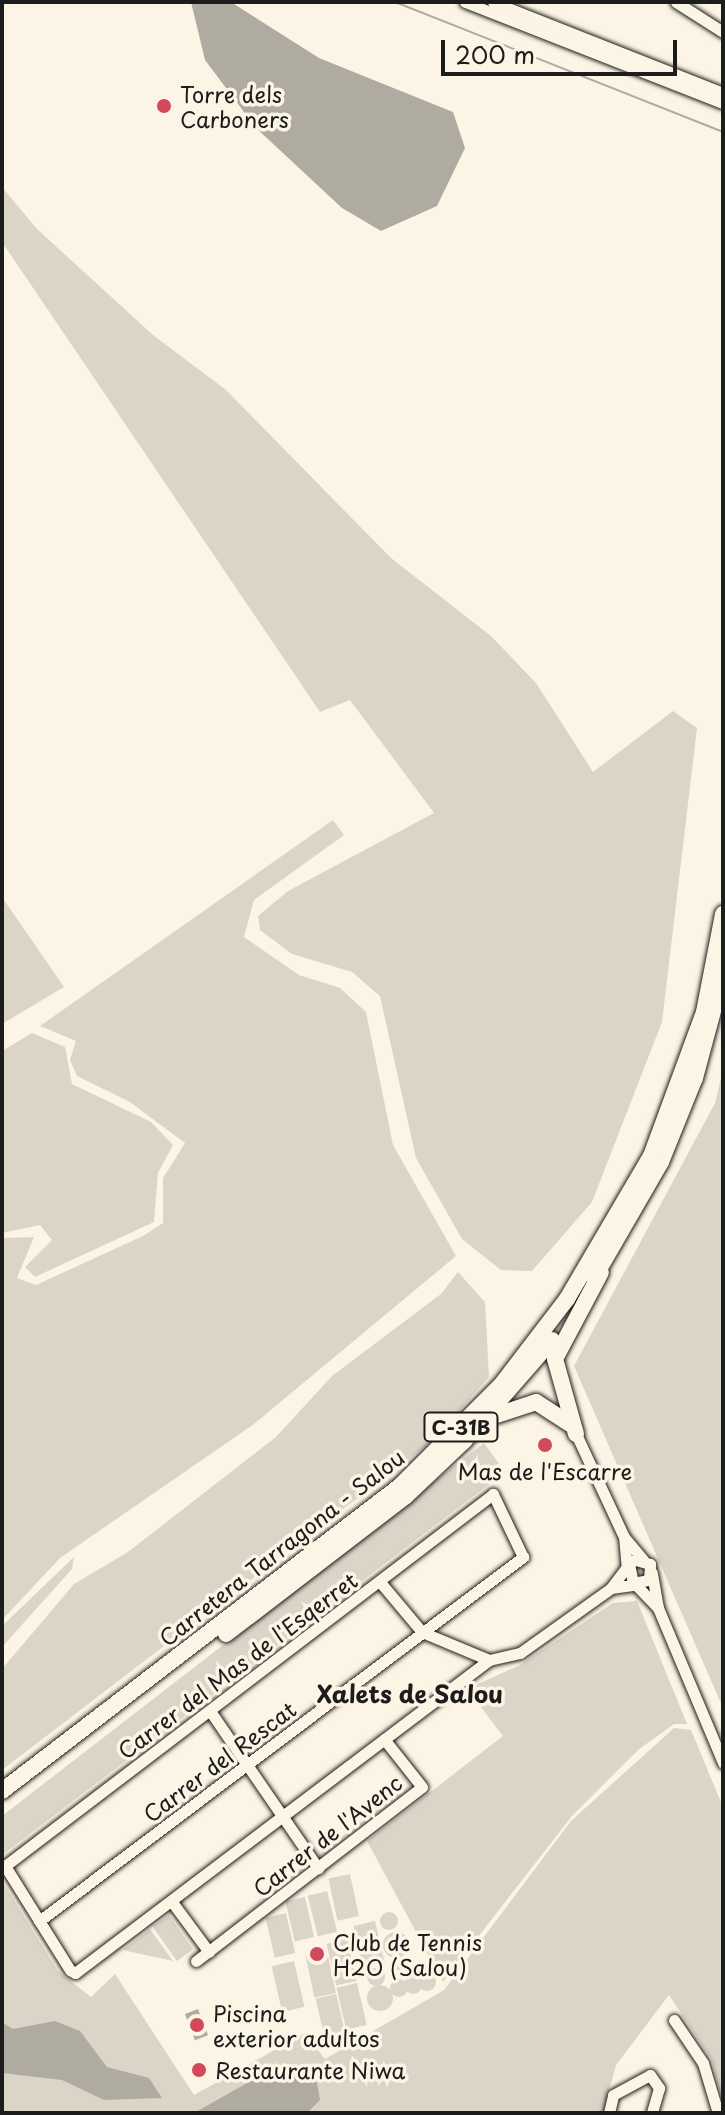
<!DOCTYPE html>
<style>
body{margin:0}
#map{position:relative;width:725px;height:2115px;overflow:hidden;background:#fcf5e5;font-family:"Playpen Sans",sans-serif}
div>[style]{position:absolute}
.green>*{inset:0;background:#dbd5c8;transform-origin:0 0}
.round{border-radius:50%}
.water>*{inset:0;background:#b0aba1;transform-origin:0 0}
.stream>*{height:2px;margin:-1px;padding:0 1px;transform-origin:1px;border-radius:1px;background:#b0aba1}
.roads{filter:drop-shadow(0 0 2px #1c1c1c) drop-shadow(0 0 2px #1c1c1c)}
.minor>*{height:11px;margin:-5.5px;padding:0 5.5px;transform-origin:5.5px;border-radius:5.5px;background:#fcf5e5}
.highway>*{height:16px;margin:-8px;padding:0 8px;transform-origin:8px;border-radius:8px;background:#fcf5e5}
.dots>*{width:22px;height:22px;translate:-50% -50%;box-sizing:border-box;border:4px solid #fcf5e5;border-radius:50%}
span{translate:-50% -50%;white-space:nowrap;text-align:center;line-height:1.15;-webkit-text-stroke:7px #fcf5e5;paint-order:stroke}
.shield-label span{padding:2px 6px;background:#fcf5e5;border:2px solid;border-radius:6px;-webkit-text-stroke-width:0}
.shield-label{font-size:20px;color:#1c1c1c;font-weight:700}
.poi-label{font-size:22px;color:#1c1c1c}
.left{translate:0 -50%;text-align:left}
.street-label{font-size:22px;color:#1c1c1c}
.neighbourhood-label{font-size:24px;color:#1c1c1c;font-weight:700}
.frame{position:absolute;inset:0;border:4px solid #1c1c1c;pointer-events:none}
.scale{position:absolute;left:441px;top:40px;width:236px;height:36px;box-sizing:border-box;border:4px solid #1c1c1c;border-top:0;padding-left:10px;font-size:24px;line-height:28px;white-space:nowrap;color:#1c1c1c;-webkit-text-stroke:6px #fcf5e5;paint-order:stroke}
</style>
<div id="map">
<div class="green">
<div style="clip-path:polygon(2px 187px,37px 229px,153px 335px,226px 390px,391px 558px,491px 636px,536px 683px,593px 772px,673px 711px,697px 728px,662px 1022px,592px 1202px,532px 1271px,501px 1270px,462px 1239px,416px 1158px,380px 996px,352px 972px,292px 954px,260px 930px,258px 916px,288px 891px,434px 813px,350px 700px,320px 712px,2px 242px)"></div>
<div style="clip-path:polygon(333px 820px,344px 835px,254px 900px,244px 937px,299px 975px,340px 988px,366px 1012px,393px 1145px,456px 1256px,254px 1424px,60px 1558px,2px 1620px,2px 1238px,34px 1237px,17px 1278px,36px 1285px,143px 1236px,163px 1223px,163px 1178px,185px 1143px,130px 1102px,77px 1076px,70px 1060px,76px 1041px,40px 1026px)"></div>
<div style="clip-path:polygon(2px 897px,64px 987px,2px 1024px)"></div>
<div style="clip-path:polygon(32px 1033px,65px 1047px,72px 1084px,151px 1122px,173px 1145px,158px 1173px,154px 1222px,35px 1277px,25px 1267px,52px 1240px,40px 1225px,2px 1233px,2px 1051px)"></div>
<div style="clip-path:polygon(723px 1069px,723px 1708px,574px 1366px,715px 1103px)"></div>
<div style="clip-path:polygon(458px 1272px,485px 1302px,489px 1377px,432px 1441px,2px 1770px,2px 1669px,74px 1584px,128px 1552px,276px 1437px,332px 1376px,441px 1294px)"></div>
<div style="clip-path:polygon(484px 1443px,505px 1472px,2px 1855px,2px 1816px)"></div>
<div style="clip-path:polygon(74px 1557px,72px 1569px,2px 1647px,2px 1626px)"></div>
<div style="clip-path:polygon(637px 1601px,687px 1724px,674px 1724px,638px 1750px,572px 1816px,443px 1982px,367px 1841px,503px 1736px,467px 1689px,518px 1666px,613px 1603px)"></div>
<div style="clip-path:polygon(674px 1728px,691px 1730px,723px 1807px,723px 2105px,712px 2060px,669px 1995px,616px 2065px,603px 2113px,2px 2113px,2px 1881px,58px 1971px,91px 1997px,115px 1974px,194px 2095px,305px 2033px,325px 2059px,444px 1990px,571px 1821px)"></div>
<div style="left:350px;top:1874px;width:43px;height:22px;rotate:78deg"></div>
<div style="left:327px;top:1891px;width:42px;height:20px;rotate:76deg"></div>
<div style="left:305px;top:1897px;width:41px;height:20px;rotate:77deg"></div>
<div class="round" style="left:380px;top:1912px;width:18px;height:18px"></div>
<div style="left:286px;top:1913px;width:41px;height:21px;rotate:77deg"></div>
<div style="left:169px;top:1915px;width:42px;height:20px;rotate:55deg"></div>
<div style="left:375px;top:1921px;width:43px;height:22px;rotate:77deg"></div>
<div style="clip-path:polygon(150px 1929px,173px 1961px,123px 1950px)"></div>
<div class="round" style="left:383px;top:1932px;width:26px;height:26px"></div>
<div style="left:347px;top:1939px;width:43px;height:21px;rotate:77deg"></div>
<div style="left:327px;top:1951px;width:43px;height:22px;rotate:78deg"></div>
<div class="round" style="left:393px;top:1957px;width:18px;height:18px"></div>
<div style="left:294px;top:1961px;width:47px;height:23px;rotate:77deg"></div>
<div class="round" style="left:367px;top:1968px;width:18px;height:18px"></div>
<div class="round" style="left:418px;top:1973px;width:18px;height:18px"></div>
<div class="round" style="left:404px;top:1976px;width:18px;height:18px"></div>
<div class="round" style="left:390px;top:1979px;width:18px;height:18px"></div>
<div style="left:357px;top:1983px;width:43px;height:21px;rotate:77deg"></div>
<div class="round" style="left:367px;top:1985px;width:26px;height:26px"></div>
<div style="left:336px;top:1994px;width:43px;height:21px;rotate:77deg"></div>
</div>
<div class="water">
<div style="clip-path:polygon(191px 2px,231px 2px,319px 58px,453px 112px,465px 148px,437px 206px,381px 231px,342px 208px,256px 128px,205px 60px)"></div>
<div style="left:198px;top:2009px;width:28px;height:14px;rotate:69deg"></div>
<div style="clip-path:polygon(55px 2021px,80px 2031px,107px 2067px,149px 2078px,162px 2098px,104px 2100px,62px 2080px,2px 2073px,2px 2022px,13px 2029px)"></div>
<div style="clip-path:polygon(277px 2066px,302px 2068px,317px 2083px,320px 2100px,307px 2113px,194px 2113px)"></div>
</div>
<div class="stream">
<div style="left:395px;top:2px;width:353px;rotate:21.6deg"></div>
</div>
<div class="roads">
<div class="minor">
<div style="left:465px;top:2px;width:277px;rotate:21.4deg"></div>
<div style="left:493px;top:2px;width:247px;rotate:21.6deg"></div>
<div style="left:676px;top:2px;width:56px;rotate:32.6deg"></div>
<div style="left:576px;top:1434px;width:114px;rotate:65deg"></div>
<div style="left:629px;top:1564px;width:19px;rotate:78deg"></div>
<div style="left:633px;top:1583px;width:16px;rotate:-11deg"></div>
<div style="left:649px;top:1580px;width:16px;rotate:-86deg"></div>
<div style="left:650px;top:1564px;width:15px;rotate:-164deg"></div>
<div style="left:636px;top:1560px;width:4px;rotate:166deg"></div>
<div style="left:632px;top:1561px;width:4px;rotate:135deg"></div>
<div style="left:629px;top:1564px;width:30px;rotate:127deg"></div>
<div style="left:611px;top:1588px;width:27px;rotate:-8deg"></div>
<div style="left:627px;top:1570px;width:33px;rotate:-95deg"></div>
<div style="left:624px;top:1537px;width:30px;rotate:50deg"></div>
<div style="left:380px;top:1582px;width:65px;rotate:50deg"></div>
<div style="left:422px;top:1632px;width:73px;rotate:22.7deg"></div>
<div style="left:489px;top:1660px;width:32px;rotate:-13deg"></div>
<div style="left:520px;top:1653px;width:112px;rotate:-35.5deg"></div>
<div style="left:634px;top:1583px;width:35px;rotate:46deg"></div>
<div style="left:658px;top:1608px;width:36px;rotate:-100deg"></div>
<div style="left:658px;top:1608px;width:168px;rotate:67.2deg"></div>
<div style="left:210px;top:1711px;width:191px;rotate:55.5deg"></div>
<div style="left:172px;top:1902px;width:62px;rotate:53.5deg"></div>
<div style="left:39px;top:1921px;width:606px;rotate:-36.95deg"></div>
<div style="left:523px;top:1557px;width:70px;rotate:-115.5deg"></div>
<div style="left:493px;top:1494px;width:614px;rotate:142.68deg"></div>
<div style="left:5px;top:1866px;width:123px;rotate:58deg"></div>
<div style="left:70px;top:1970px;width:6px;rotate:31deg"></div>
<div style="left:75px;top:1973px;width:519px;rotate:-37.09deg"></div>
<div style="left:196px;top:1961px;width:285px;rotate:-37.6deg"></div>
<div style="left:422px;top:1787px;width:61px;rotate:-128.4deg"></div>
<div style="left:674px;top:2020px;width:52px;rotate:56deg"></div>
<div style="left:703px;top:2063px;width:52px;rotate:73.3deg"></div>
<div style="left:609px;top:2113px;width:18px;rotate:-77deg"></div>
<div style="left:613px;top:2095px;width:42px;rotate:-28.4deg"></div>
<div style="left:650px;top:2075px;width:16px;rotate:55deg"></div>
<div style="left:659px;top:2088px;width:26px;rotate:106deg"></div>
</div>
<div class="highway">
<div style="left:594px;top:1278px;width:134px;rotate:-60deg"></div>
<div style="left:661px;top:1162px;width:91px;rotate:-68deg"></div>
<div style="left:695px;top:1078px;width:108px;rotate:-74.9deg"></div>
<div style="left:497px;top:1415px;width:41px;rotate:-18.4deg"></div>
<div style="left:536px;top:1402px;width:40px;rotate:32.9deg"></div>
<div style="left:576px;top:1434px;width:78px;rotate:-105.6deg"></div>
<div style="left:555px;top:1359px;width:98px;rotate:-62.1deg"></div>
<div style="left:226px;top:1634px;width:227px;rotate:-37.5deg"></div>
<div style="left:406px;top:1496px;width:80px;rotate:-43.5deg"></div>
<div style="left:464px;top:1441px;width:134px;rotate:-48.9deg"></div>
<div style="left:2px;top:1791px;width:501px;rotate:-37.46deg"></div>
<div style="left:400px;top:1486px;width:143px;rotate:-45deg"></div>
<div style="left:501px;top:1385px;width:108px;rotate:-52.5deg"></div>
<div style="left:567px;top:1299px;width:166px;rotate:-59.6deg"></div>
<div style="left:651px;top:1156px;width:153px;rotate:-69.8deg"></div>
<div style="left:704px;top:1012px;width:100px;rotate:-79deg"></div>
</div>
</div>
<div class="dots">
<div style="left:164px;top:106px;background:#d1495b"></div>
<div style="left:545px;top:1445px;background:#d1495b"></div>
<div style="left:317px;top:1954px;background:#d1495b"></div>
<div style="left:197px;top:2025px;background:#d1495b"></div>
<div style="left:199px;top:2070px;background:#d1495b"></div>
</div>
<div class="shield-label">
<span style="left:461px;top:1427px">C-31B</span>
</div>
<div class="poi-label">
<span class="left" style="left:180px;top:106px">Torre dels<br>Carboners</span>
<span style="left:545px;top:1471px">Mas de l'Escarre</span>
<span class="left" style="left:333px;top:1954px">Club de Tennis<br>H2O (Salou)</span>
<span class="left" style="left:213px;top:2025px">Piscina<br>exterior adultos</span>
<span class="left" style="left:215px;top:2070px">Restaurante Niwa</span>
</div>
<div class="street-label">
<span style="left:281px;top:1547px;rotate:-38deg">Carretera Tarragona - Salou</span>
<span style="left:237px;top:1665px;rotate:-37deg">Carrer del Mas de l'Esqerret</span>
<span style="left:219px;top:1761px;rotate:-37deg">Carrer del Rescat</span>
<span style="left:327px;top:1835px;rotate:-38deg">Carrer de l'Avenc</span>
</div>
<div class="neighbourhood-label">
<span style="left:410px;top:1694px">Xalets de Salou</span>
</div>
<div class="frame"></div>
<div class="scale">200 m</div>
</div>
